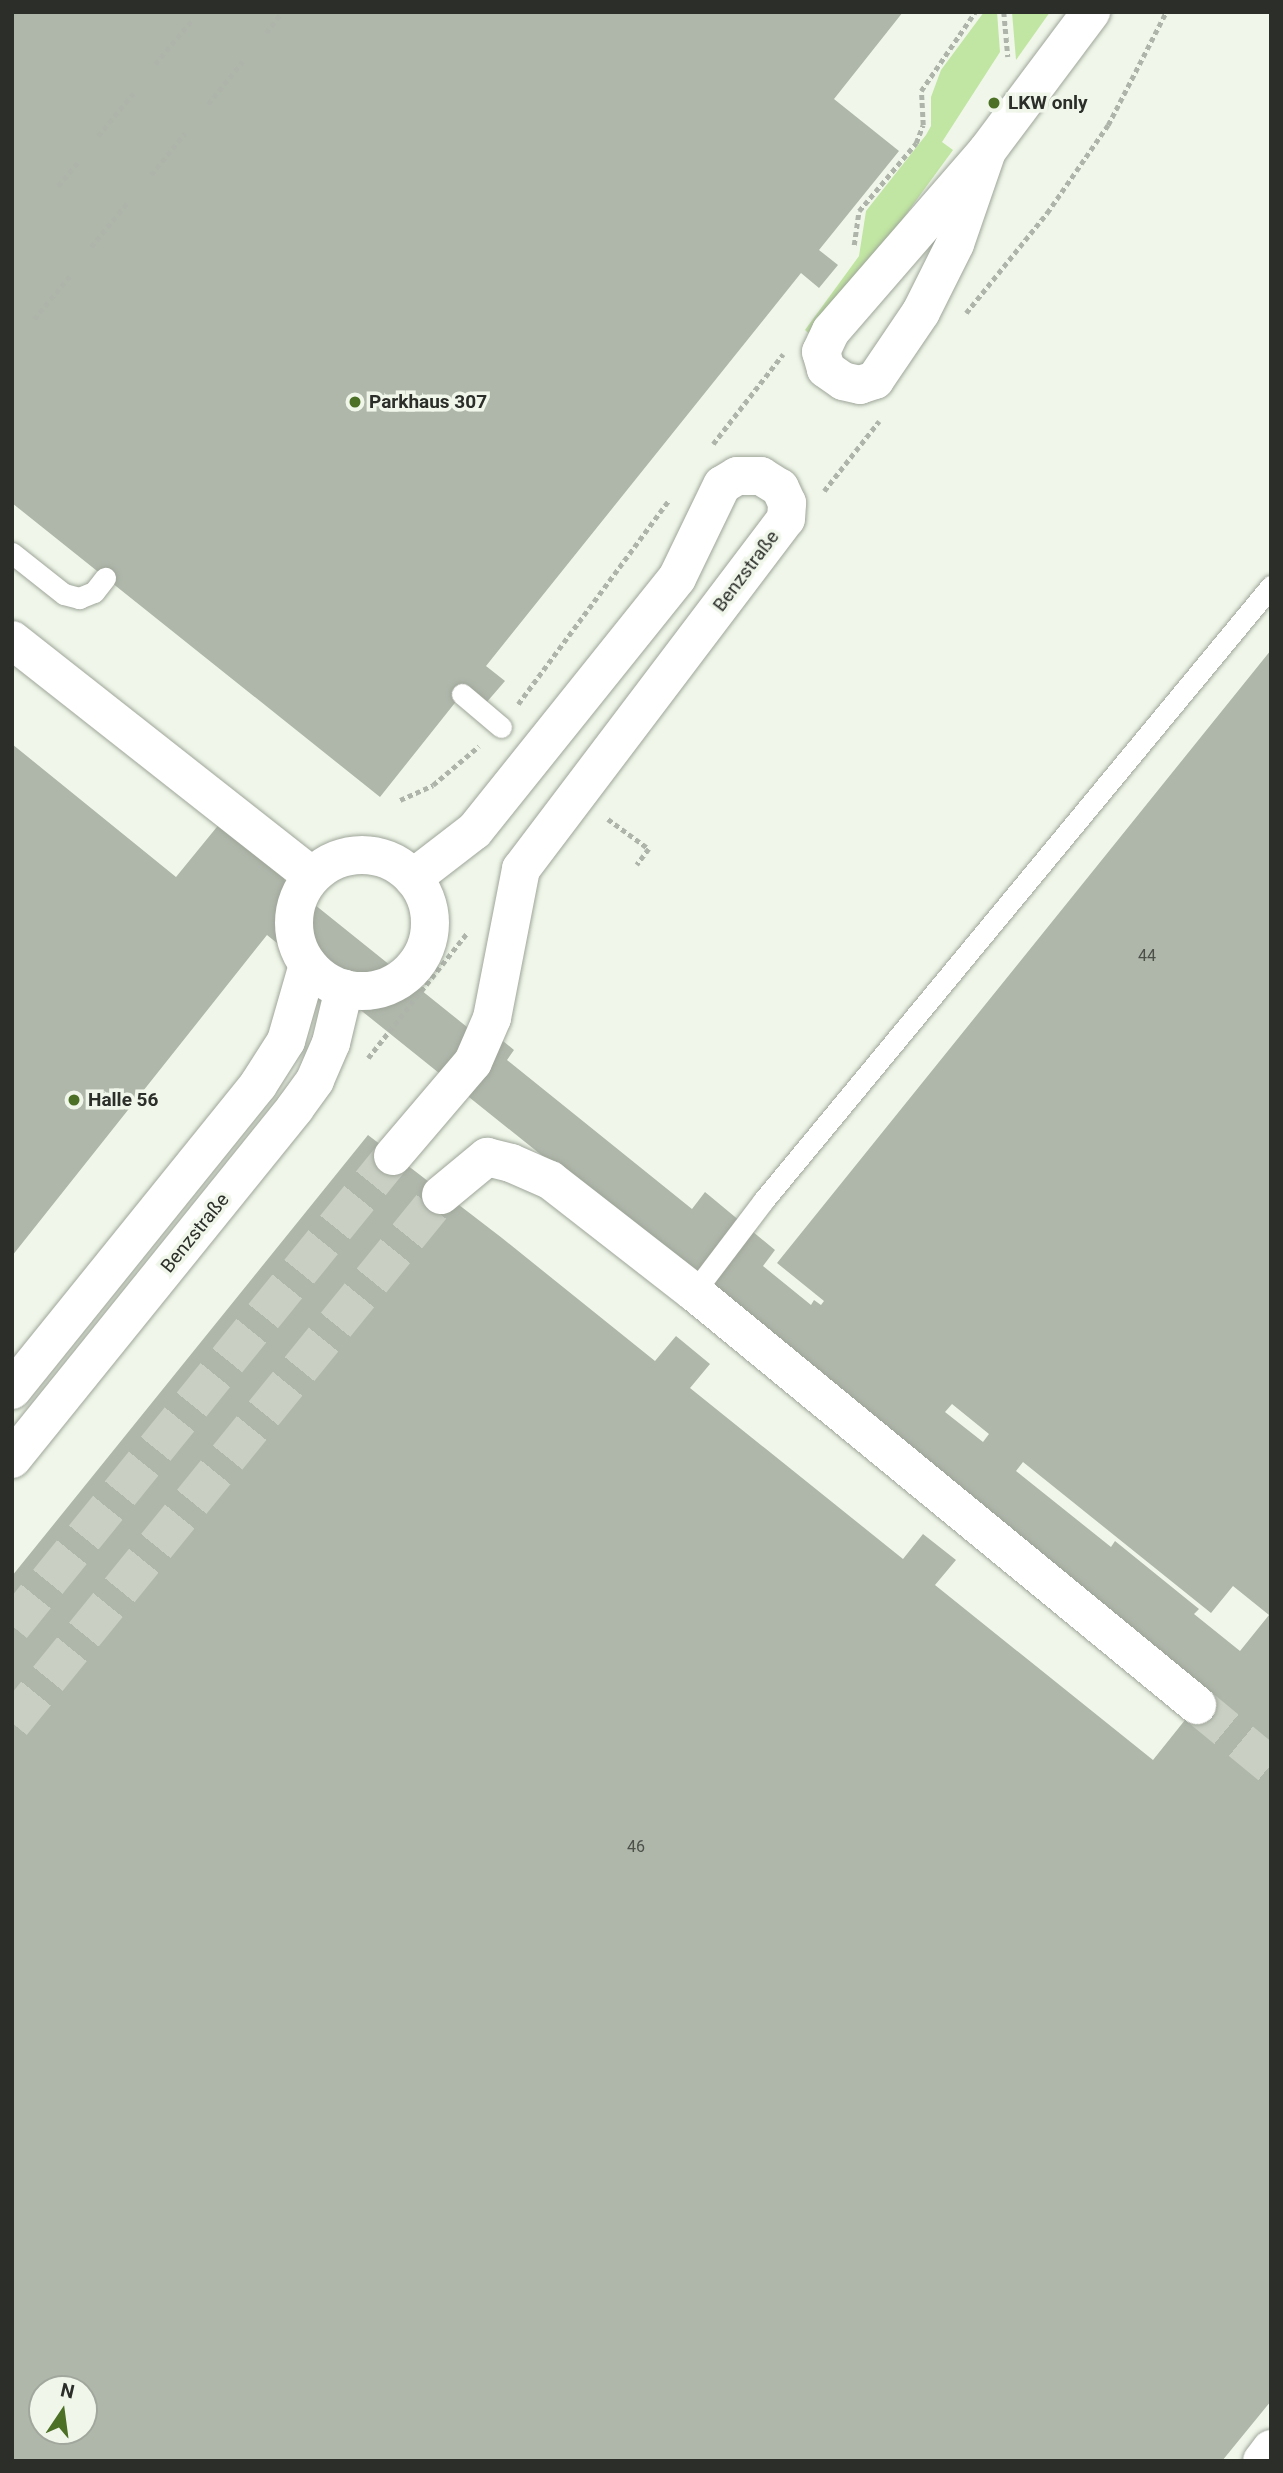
<!DOCTYPE html>
<meta charset="utf-8">
<style>
body{margin:0}
#map{position:relative;width:1283px;height:2473px;overflow:hidden;background:#f0f7ea;font-family:Roboto,sans-serif}
div>[style]{position:absolute}
.green>*{inset:0;background:#c1e5a2}
.building>*{inset:0;background:#afb6aa}
.street-tunnel>*{height:38px;margin-top:-19px;transform-origin:0;background:repeating-linear-gradient(90deg,#c9cfc3 0 38px,transparent 0 57px)}
.path>*{height:4.5px;margin-top:-2.25px;transform-origin:0;background:repeating-linear-gradient(90deg,#aeb4aa 0 5px,transparent 0 8.5px)}
.roads{filter:drop-shadow(0 0 2px #9ea599) drop-shadow(0 0 2px #9ea599)}
.lane>*{height:21px;margin:-10.5px;padding:0 10.5px;transform-origin:10.5px;border-radius:10.5px;background:#fff}
.street>*{height:38px;margin:-19px;padding:0 19px;transform-origin:19px;border-radius:19px;background:#fff}
.street>.ring{margin:-19px;padding:0;box-sizing:content-box;background:none;border:38px solid #fff;border-radius:50%}
.dots>*{width:19px;height:19px;translate:-50% -50%;box-sizing:border-box;border:4px solid #f0f7ea;border-radius:50%}
span{translate:-50% -50%;white-space:nowrap;text-align:center;line-height:1.15;-webkit-text-stroke:7px #f0f7ea;paint-order:stroke}
.number-label{font-size:16px;color:#4c5049}
.number-label span{-webkit-text-stroke-width:0}
.poi-label{font-size:19px;color:#2b2e29;font-weight:700}
.left{translate:0 -50%;text-align:left}
.street-label{font-size:19px;color:#2b2e29}
.frame{position:absolute;inset:0;border:14px solid #2b2e29;pointer-events:none}
.north{position:absolute;left:28px;top:2375px;width:70px;height:70px;box-sizing:border-box;background:#f0f7ea;border:2px solid #a1a79d;border-radius:50%;rotate:13deg;font-size:19px;font-weight:700;line-height:28px;text-align:center;color:#2b2e29}
.north::after{content:'';display:block;margin:auto;width:24px;height:32px;background:#4d7027;clip-path:polygon(50% 0,100% 100%,50% 72%,0 100%)}
</style>
<div id="map">
<div class="green">
<div style="clip-path:polygon(984px 12px,997px 12px,1000px 52px,942px 142px,953px 150px,815px 339px,805px 330px,859px 256px,866px 211px,926px 135px,931px 126px,931px 97px,941px 70px)"></div>
<div style="clip-path:polygon(1012px 12px,1050px 12px,1016px 60px)"></div>
</div>
<div class="building">
<div style="clip-path:polygon(12px 12px,903px 12px,834px 99px,899px 151px,819px 250px,838px 265px,819px 288px,801px 273px,486px 666px,505px 681px,486px 703px,462px 694px,380px 797px,12px 503px)"></div>
<div style="clip-path:polygon(evenodd,1271px 650px,1271px 2401px,1222px 2461px,12px 2461px,12px 1576px,368px 1135px,502px 1238px,655px 1361px,676px 1336px,710px 1364px,690px 1388px,903px 1559px,923px 1534px,956px 1560px,935px 1585px,1153px 1760px,1205px 1695px,1183px 1716px,1023px 1587px,1045px 1559px,267px 935px,12px 1256px,12px 744px,176px 877px,225px 817px,292px 870px,284px 880px,472px 1031px,480px 1022px,514px 1050px,507px 1060px,692px 1209px,705px 1192px,775px 1250px,763px 1266px,811px 1305px,814px 1300px,821px 1305px,824px 1301px,777px 1263px,1271px 650px,952px 1404px,989px 1434px,983px 1442px,945px 1412px,952px 1404px,1271px 650px,1023px 1462px,1211px 1613px,1233px 1586px,1269px 1615px,1240px 1651px,1194px 1614px,1199px 1609px,1115px 1541px,1111px 1547px,1016px 1471px,1023px 1462px,1271px 650px,42px 2389px,84px 2389px,84px 2431px,42px 2431px,42px 2389px)"></div>
</div>
<div class="street-tunnel">
<div style="left:12px;top:1626px;width:605px;rotate:-50.97deg"></div>
<div style="left:1197px;top:1705px;width:96px;rotate:39.5deg"></div>
<div style="left:12px;top:1723px;width:680px;rotate:-50.91deg"></div>
</div>
<div class="path">
<div style="left:1004px;top:12px;width:45px;rotate:84.9deg"></div>
<div style="left:266px;top:33px;width:26px;rotate:-53deg"></div>
<div style="left:155px;top:64px;width:57px;rotate:-49.9deg"></div>
<div style="left:208px;top:104px;width:55px;rotate:-50.9deg"></div>
<div style="left:98px;top:136px;width:58px;rotate:-50.6deg"></div>
<div style="left:151px;top:175px;width:54px;rotate:-51deg"></div>
<div style="left:58px;top:186px;width:30px;rotate:-50deg"></div>
<div style="left:854px;top:245px;width:34px;rotate:-82deg"></div>
<div style="left:859px;top:211px;width:89px;rotate:-50deg"></div>
<div style="left:916px;top:143px;width:19px;rotate:-69deg"></div>
<div style="left:923px;top:125px;width:34px;rotate:-93deg"></div>
<div style="left:921px;top:91px;width:96px;rotate:-55.6deg"></div>
<div style="left:91px;top:247px;width:57px;rotate:-50.7deg"></div>
<div style="left:966px;top:313px;width:129px;rotate:-51deg"></div>
<div style="left:1047px;top:213px;width:107px;rotate:-55.3deg"></div>
<div style="left:1108px;top:125px;width:127px;rotate:-62.8deg"></div>
<div style="left:34px;top:319px;width:56px;rotate:-50.1deg"></div>
<div style="left:12px;top:346px;width:1px"></div>
<div style="left:713px;top:444px;width:114px;rotate:-52.1deg"></div>
<div style="left:824px;top:491px;width:89px;rotate:-51.8deg"></div>
<div style="left:518px;top:704px;width:254px;rotate:-53.5deg"></div>
<div style="left:400px;top:800px;width:36px;rotate:-24deg"></div>
<div style="left:433px;top:785px;width:60px;rotate:-40.3deg"></div>
<div style="left:608px;top:819px;width:51px;rotate:36.2deg"></div>
<div style="left:649px;top:849px;width:20px;rotate:127deg"></div>
<div style="left:368px;top:1058px;width:159px;rotate:-51.6deg"></div>
</div>
<div class="roads">
<div class="lane">
<div style="left:12px;top:553px;width:66px;rotate:38.3deg"></div>
<div style="left:64px;top:594px;width:16px;rotate:15deg"></div>
<div style="left:79px;top:598px;width:16px;rotate:-22deg"></div>
<div style="left:94px;top:592px;width:18px;rotate:-52deg"></div>
<div style="left:462px;top:694px;width:51px;rotate:40.2deg"></div>
<div style="left:694px;top:1292px;width:114px;rotate:-52.8deg"></div>
<div style="left:763px;top:1201px;width:798px;rotate:-50.44deg"></div>
</div>
<div class="street">
<div style="left:987px;top:151px;width:98px;rotate:109deg"></div>
<div style="left:955px;top:244px;width:76px;rotate:116.6deg"></div>
<div style="left:921px;top:312px;width:82px;rotate:124.1deg"></div>
<div style="left:875px;top:380px;width:16px;rotate:162deg"></div>
<div style="left:860px;top:385px;width:17px;rotate:-167deg"></div>
<div style="left:843px;top:381px;width:21px;rotate:-145deg"></div>
<div style="left:826px;top:369px;width:18px;rotate:-106deg"></div>
<div style="left:821px;top:352px;width:23px;rotate:-65deg"></div>
<div style="left:831px;top:331px;width:238px;rotate:-49.1deg"></div>
<div style="left:987px;top:151px;width:174px;rotate:-53.2deg"></div>
<div style="left:12px;top:640px;width:380px;rotate:38.2deg"></div>
<div class="ring" style="left:294px;top:855px;width:98px;height:98px"></div>
<div style="left:393px;top:1156px;width:123px;rotate:-49.6deg"></div>
<div style="left:473px;top:1062px;width:48px;rotate:-66.6deg"></div>
<div style="left:492px;top:1018px;width:152px;rotate:-79deg"></div>
<div style="left:521px;top:869px;width:439px;rotate:-52.9deg"></div>
<div style="left:786px;top:519px;width:16px;rotate:-86deg"></div>
<div style="left:787px;top:503px;width:17px;rotate:-115deg"></div>
<div style="left:780px;top:488px;width:22px;rotate:-148deg"></div>
<div style="left:761px;top:476px;width:24px;rotate:180deg"></div>
<div style="left:737px;top:476px;width:17px;rotate:149deg"></div>
<div style="left:722px;top:485px;width:103px;rotate:115.8deg"></div>
<div style="left:677px;top:578px;width:324px;rotate:128.7deg"></div>
<div style="left:474px;top:831px;width:77px;rotate:142.4deg"></div>
<div style="left:441px;top:1195px;width:60px;rotate:-39.6deg"></div>
<div style="left:487px;top:1157px;width:25px;rotate:14deg"></div>
<div style="left:511px;top:1163px;width:43px;rotate:23.6deg"></div>
<div style="left:550px;top:1180px;width:182px;rotate:37.9deg"></div>
<div style="left:694px;top:1292px;width:651px;rotate:39.39deg"></div>
<div style="left:12px;top:1390px;width:392px;rotate:-51.1deg"></div>
<div style="left:258px;top:1085px;width:52px;rotate:-57.5deg"></div>
<div style="left:286px;top:1041px;width:79px;rotate:-73.9deg"></div>
<div style="left:12px;top:1459px;width:451px;rotate:-51.1deg"></div>
<div style="left:295px;top:1108px;width:34px;rotate:-54deg"></div>
<div style="left:315px;top:1080px;width:40px;rotate:-66.6deg"></div>
<div style="left:331px;top:1043px;width:56px;rotate:-76.5deg"></div>
<div style="left:1262px;top:2461px;width:15px;rotate:-53deg"></div>
</div>
</div>
<div class="dots">
<div style="left:994px;top:103px;background:#4d7027"></div>
<div style="left:355px;top:402px;background:#4d7027"></div>
<div style="left:74px;top:1100px;background:#4d7027"></div>
</div>
<div class="number-label">
<span style="left:1147px;top:956px">44</span>
<span style="left:636px;top:1847px">46</span>
</div>
<div class="poi-label">
<span class="left" style="left:1008px;top:103px">LKW only</span>
<span class="left" style="left:369px;top:402px">Parkhaus 307</span>
<span class="left" style="left:88px;top:1100px">Halle 56</span>
</div>
<div class="street-label">
<span style="left:746px;top:571px;rotate:-53deg">Benzstraße</span>
<span style="left:195px;top:1233px;rotate:-51deg">Benzstraße</span>
</div>
<div class="frame"></div>
<div class="north">N</div>
</div>
